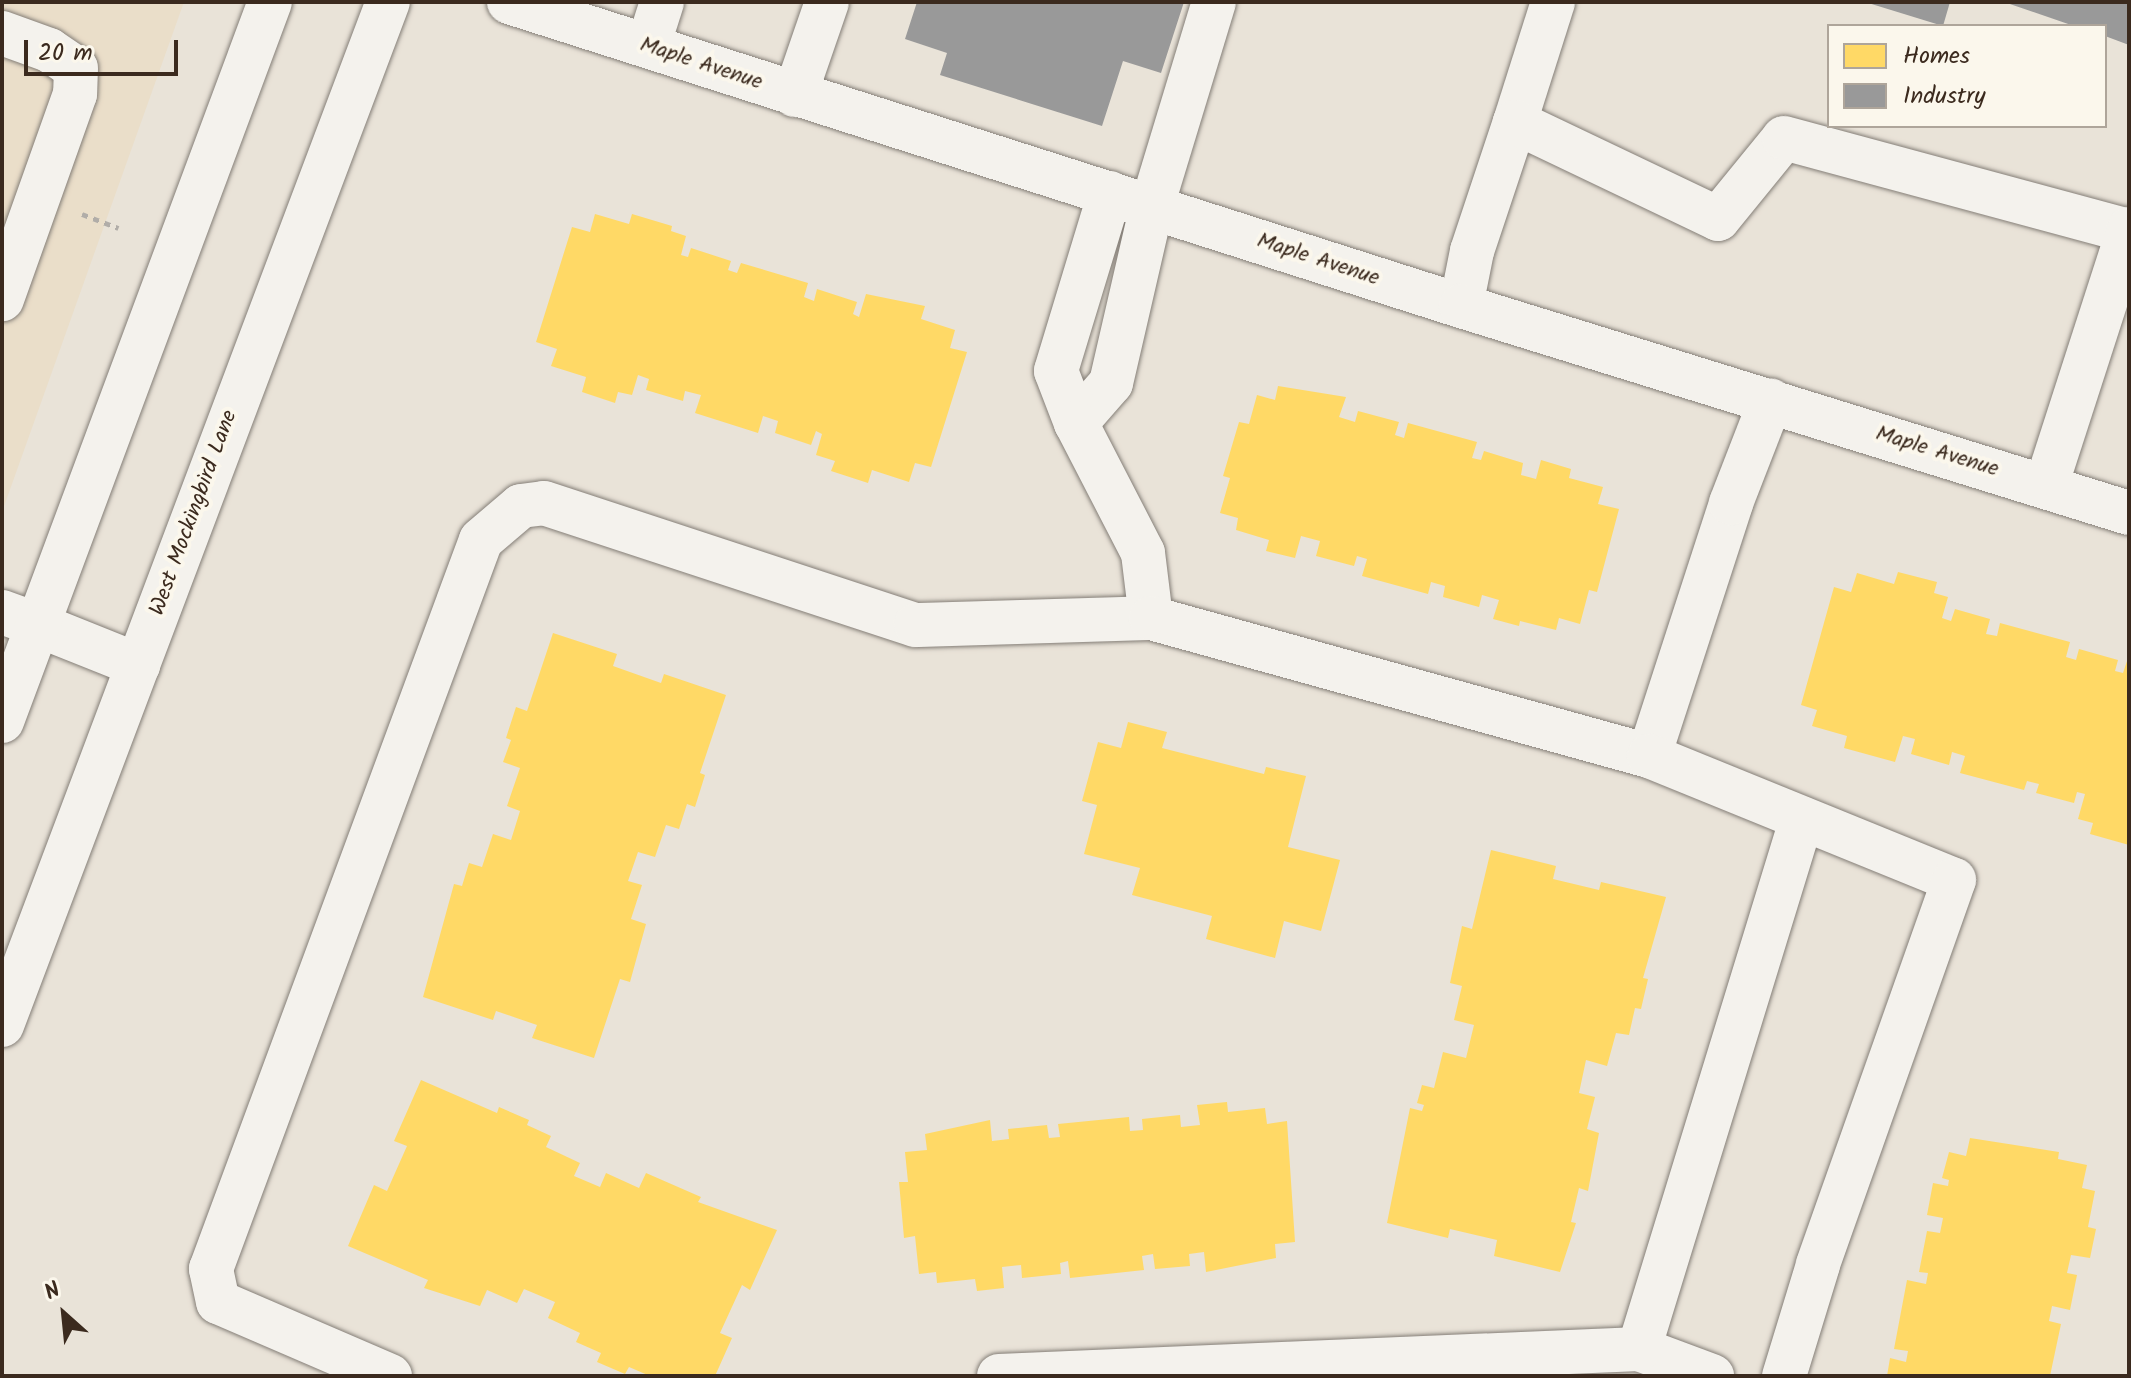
<!DOCTYPE html>
<style>
body{margin:0}
#map{position:relative;width:2131px;height:1378px;overflow:hidden;background:#e9e3d8;font-family:Kalam,sans-serif}
div>[style]{position:absolute}
.built>*{inset:0;background:#eadec9}
.homes>*{inset:0;background:#ffd966}
.industry>*{inset:0;background:#999}
.path>*{height:5px;margin-top:-2.5px;transform-origin:0;background:repeating-linear-gradient(90deg,#b1ada8 0 6px,transparent 0 12px)}
.roads{filter:drop-shadow(0 0 2px #847e77) drop-shadow(0 0 2px #847e77)}
.minor>*{height:44px;margin:-22px;padding:0 22px;transform-origin:22px;border-radius:22px;background:#f4f2ed}
.major>*{height:44px;margin:-22px;padding:0 22px;transform-origin:22px;border-radius:22px;background:#f4f2ed}
span{translate:-50% -50%;white-space:nowrap;text-align:center;line-height:1.15;-webkit-text-stroke:8px #fbf7ec;paint-order:stroke}
.street-label{font-size:22px;color:#3b2a1e}
.frame{position:absolute;inset:0;border:4px solid #3b2a1e;pointer-events:none}
.legend{position:absolute;left:1827px;top:24px;width:280px;height:104px;box-sizing:border-box;background:#fbf7ec;border:2px solid #aea59a;margin:0;padding:10px 14px;list-style:none;font-size:24px;color:#3b2a1e}
.legend li{display:flex;align-items:center;gap:16px;height:40px}
.legend b{width:40px;border:2px solid #aea59a}
.north{position:absolute;left:24px;top:1274px;width:80px;height:80px;-webkit-text-stroke:6px #fbf7ec;paint-order:stroke;rotate:333deg;font-size:22px;font-weight:700;line-height:32px;text-align:center;color:#3b2a1e}
.north::after{content:'';display:block;margin:auto;width:28px;height:36px;background:#3b2a1e;clip-path:polygon(50% 0,100% 100%,50% 72%,0 100%)}
.scale{position:absolute;left:24px;top:40px;width:154px;height:36px;box-sizing:border-box;border:4px solid #3b2a1e;border-top:0;padding-left:10px;font-size:24px;line-height:28px;white-space:nowrap;color:#3b2a1e;-webkit-text-stroke:6px #fbf7ec;paint-order:stroke}
</style>
<div id="map">
<div class="built">
<div style="clip-path:polygon(2px 2px,184px 2px,2px 512px)"></div>
</div>
<div class="homes">
<div style="clip-path:polygon(595px 214px,629px 224px,632px 214px,672px 226px,671px 231px,686px 236px,681px 255px,688px 257px,691px 248px,731px 261px,728px 270px,737px 273px,741px 263px,808px 283px,804px 297px,814px 301px,817px 289px,857px 302px,853px 314px,859px 317px,866px 294px,925px 306px,921px 319px,955px 330px,950px 348px,967px 352px,931px 467px,915px 463px,909px 482px,872px 470px,868px 483px,831px 471px,835px 461px,816px 455px,822px 434px,816px 431px,811px 445px,775px 433px,778px 421px,763px 416px,758px 433px,695px 413px,701px 395px,685px 391px,683px 401px,646px 390px,649px 379px,638px 375px,632px 395px,618px 392px,615px 403px,582px 392px,586px 377px,551px 366px,557px 349px,536px 342px,572px 227px,590px 232px)"></div>
<div style="clip-path:polygon(1278px 386px,1346px 397px,1339px 417px,1355px 422px,1358px 411px,1399px 422px,1395px 435px,1404px 438px,1408px 423px,1477px 442px,1472px 458px,1481px 460px,1484px 451px,1523px 463px,1521px 475px,1536px 479px,1541px 460px,1571px 469px,1569px 478px,1603px 487px,1598px 504px,1619px 509px,1597px 592px,1589px 590px,1580px 624px,1559px 618px,1556px 630px,1520px 621px,1519px 626px,1493px 619px,1499px 600px,1482px 595px,1479px 607px,1443px 597px,1445px 586px,1431px 582px,1428px 594px,1362px 576px,1367px 559px,1357px 556px,1354px 566px,1316px 556px,1320px 541px,1301px 536px,1295px 558px,1266px 551px,1269px 540px,1236px 530px,1238px 518px,1220px 513px,1230px 478px,1223px 476px,1239px 422px,1249px 424px,1257px 395px,1275px 400px)"></div>
<div style="clip-path:polygon(1898px 572px,1937px 582px,1934px 593px,1948px 597px,1942px 618px,1951px 621px,1955px 609px,1990px 619px,1986px 634px,1997px 636px,2000px 623px,2070px 642px,2066px 657px,2076px 660px,2079px 649px,2118px 660px,2115px 671px,2123px 673px,2129px 655px,2129px 845px,2090px 834px,2093px 823px,2078px 819px,2085px 794px,2077px 792px,2074px 803px,2036px 793px,2039px 784px,2027px 781px,2024px 790px,1960px 773px,1965px 756px,1952px 752px,1949px 765px,1911px 754px,1915px 739px,1903px 736px,1895px 762px,1844px 748px,1847px 736px,1812px 726px,1817px 710px,1801px 705px,1834px 587px,1851px 592px,1857px 573px,1894px 584px)"></div>
<div style="clip-path:polygon(553px 633px,617px 654px,613px 666px,661px 683px,664px 674px,726px 695px,700px 773px,705px 775px,695px 807px,687px 804px,679px 829px,666px 825px,655px 857px,638px 852px,628px 881px,642px 885px,631px 919px,646px 924px,630px 982px,620px 979px,594px 1058px,532px 1038px,537px 1025px,496px 1011px,493px 1020px,423px 997px,454px 884px,462px 886px,469px 863px,482px 867px,493px 834px,511px 840px,520px 811px,507px 806px,520px 768px,503px 762px,511px 740px,506px 738px,516px 707px,527px 711px)"></div>
<div style="clip-path:polygon(1128px 722px,1167px 732px,1162px 748px,1264px 774px,1266px 767px,1306px 776px,1288px 847px,1340px 860px,1321px 931px,1284px 921px,1275px 958px,1206px 939px,1212px 916px,1132px 895px,1140px 868px,1084px 854px,1097px 805px,1082px 801px,1098px 742px,1121px 748px)"></div>
<div style="clip-path:polygon(1491px 850px,1556px 866px,1553px 879px,1599px 890px,1601px 882px,1666px 897px,1643px 978px,1648px 979px,1641px 1009px,1635px 1008px,1629px 1035px,1616px 1033px,1607px 1066px,1586px 1060px,1579px 1093px,1595px 1097px,1587px 1129px,1599px 1133px,1588px 1191px,1579px 1188px,1571px 1222px,1576px 1223px,1560px 1272px,1494px 1256px,1497px 1240px,1450px 1229px,1448px 1238px,1387px 1223px,1410px 1108px,1422px 1111px,1424px 1105px,1417px 1103px,1422px 1085px,1434px 1088px,1443px 1052px,1466px 1058px,1474px 1025px,1454px 1020px,1462px 986px,1450px 983px,1462px 926px,1472px 929px)"></div>
<div style="clip-path:polygon(421px 1080px,497px 1113px,499px 1107px,529px 1120px,527px 1125px,551px 1136px,546px 1147px,580px 1163px,574px 1176px,600px 1187px,606px 1173px,639px 1188px,646px 1173px,701px 1197px,698px 1202px,777px 1230px,750px 1290px,742px 1285px,720px 1333px,732px 1338px,715px 1376px,650px 1376px,629px 1367px,625px 1374px,597px 1362px,601px 1353px,576px 1342px,580px 1333px,548px 1318px,555px 1302px,524px 1289px,517px 1303px,487px 1290px,480px 1306px,424px 1288px,428px 1280px,348px 1246px,374px 1185px,387px 1191px,407px 1146px,394px 1141px)"></div>
<div style="clip-path:polygon(1227px 1102px,1228px 1112px,1265px 1108px,1267px 1124px,1287px 1121px,1295px 1242px,1275px 1244px,1276px 1258px,1206px 1272px,1204px 1252px,1189px 1254px,1190px 1266px,1155px 1269px,1153px 1254px,1142px 1256px,1144px 1270px,1070px 1278px,1068px 1261px,1060px 1263px,1061px 1274px,1022px 1278px,1021px 1265px,1002px 1267px,1004px 1288px,977px 1291px,975px 1279px,937px 1283px,936px 1272px,919px 1274px,915px 1236px,904px 1238px,899px 1182px,908px 1182px,905px 1152px,927px 1150px,925px 1134px,990px 1120px,992px 1141px,1009px 1139px,1008px 1129px,1047px 1125px,1049px 1138px,1060px 1137px,1058px 1124px,1129px 1117px,1130px 1131px,1143px 1130px,1142px 1119px,1180px 1115px,1181px 1127px,1200px 1125px,1197px 1105px)"></div>
<div style="clip-path:polygon(1970px 1138px,2059px 1152px,2058px 1159px,2087px 1165px,2082px 1188px,2095px 1191px,2088px 1227px,2096px 1229px,2090px 1258px,2071px 1255px,2067px 1273px,2077px 1275px,2070px 1310px,2052px 1306px,2049px 1321px,2061px 1324px,2050px 1376px,1887px 1376px,1890px 1358px,1906px 1362px,1908px 1351px,1894px 1349px,1907px 1280px,1926px 1284px,1928px 1273px,1919px 1272px,1927px 1231px,1940px 1233px,1943px 1218px,1927px 1215px,1933px 1183px,1948px 1186px,1949px 1180px,1942px 1178px,1949px 1152px,1966px 1156px)"></div>
</div>
<div class="industry">
<div style="clip-path:polygon(917px 2px,1184px 2px,1161px 73px,1123px 61px,1102px 126px,940px 75px,947px 53px,905px 39px)"></div>
<div style="clip-path:polygon(1865px 2px,1950px 2px,1943px 26px)"></div>
<div style="clip-path:polygon(2004px 2px,2129px 2px,2129px 45px,2105px 36px,2105px 26px,2074px 26px)"></div>
</div>
<div class="path">
<div style="left:82px;top:214px;width:39px;rotate:21deg"></div>
</div>
<div class="roads">
<div class="minor">
<div style="left:2px;top:33px;width:50px;rotate:19.9deg"></div>
<div style="left:49px;top:50px;width:32px;rotate:34deg"></div>
<div style="left:76px;top:68px;width:26px;rotate:92deg"></div>
<div style="left:75px;top:94px;width:218px;rotate:109.6deg"></div>
<div style="left:648px;top:46px;width:46px;rotate:-72.3deg"></div>
<div style="left:795px;top:95px;width:98px;rotate:-71deg"></div>
<div style="left:1515px;top:122px;width:126px;rotate:-72.4deg"></div>
<div style="left:1110px;top:193px;width:186px;rotate:106.9deg"></div>
<div style="left:1056px;top:371px;width:56px;rotate:69deg"></div>
<div style="left:1076px;top:423px;width:53px;rotate:-48.8deg"></div>
<div style="left:1111px;top:383px;width:182px;rotate:-77deg"></div>
<div style="left:1152px;top:206px;width:213px;rotate:-73.1deg"></div>
<div style="left:1461px;top:306px;width:56px;rotate:-78.7deg"></div>
<div style="left:1472px;top:251px;width:136px;rotate:-71.6deg"></div>
<div style="left:1515px;top:122px;width:225px;rotate:25.5deg"></div>
<div style="left:1718px;top:219px;width:104px;rotate:-50.8deg"></div>
<div style="left:1784px;top:138px;width:356px;rotate:15.1deg"></div>
<div style="left:1076px;top:423px;width:146px;rotate:62.7deg"></div>
<div style="left:1143px;top:553px;width:65px;rotate:83deg"></div>
<div style="left:2046px;top:486px;width:270px;rotate:-72.1deg"></div>
<div style="left:2px;top:612px;width:38px;rotate:20deg"></div>
<div style="left:1649px;top:756px;width:266px;rotate:-72deg"></div>
<div style="left:1731px;top:503px;width:110px;rotate:-68.8deg"></div>
<div style="left:1639px;top:1349px;width:78px;rotate:20.3deg"></div>
<div style="left:390px;top:1376px;width:187px;rotate:-156.7deg"></div>
<div style="left:218px;top:1302px;width:34px;rotate:-102deg"></div>
<div style="left:211px;top:1269px;width:777px;rotate:-69.68deg"></div>
<div style="left:481px;top:540px;width:52px;rotate:-40.4deg"></div>
<div style="left:521px;top:506px;width:23px;rotate:-7deg"></div>
<div style="left:544px;top:503px;width:391px;rotate:18.2deg"></div>
<div style="left:916px;top:625px;width:235px;rotate:-1.7deg"></div>
<div style="left:1151px;top:618px;width:517px;rotate:15.49deg"></div>
<div style="left:1649px;top:756px;width:329px;rotate:22.1deg"></div>
<div style="left:1954px;top:880px;width:408px;rotate:109.5deg"></div>
<div style="left:1818px;top:1265px;width:116px;rotate:107deg"></div>
<div style="left:999px;top:1376px;width:641px;rotate:-2.42deg"></div>
<div style="left:1639px;top:1349px;width:555px;rotate:-72.94deg"></div>
</div>
<div class="major">
<div style="left:509px;top:2px;width:999px;rotate:17.71deg"></div>
<div style="left:1461px;top:306px;width:699px;rotate:17.22deg"></div>
<div style="left:38px;top:625px;width:108px;rotate:21.8deg"></div>
<div style="left:2px;top:721px;width:767px;rotate:-69.56deg"></div>
<div style="left:2px;top:1025px;width:1093px;rotate:-69.33deg"></div>
</div>
</div>
<div class="street-label">
<span style="left:701px;top:64px;rotate:18deg">Maple Avenue</span>
<span style="left:1318px;top:260px;rotate:18deg">Maple Avenue</span>
<span style="left:1937px;top:452px;rotate:17deg">Maple Avenue</span>
<span style="left:194px;top:513px;rotate:-70deg">West Mockingbird Lane</span>
</div>
<div class="frame"></div>
<ul class="legend">
<li><b style="height:22px;background:#ffd966"></b>Homes</li>
<li><b style="height:22px;background:#999"></b>Industry</li>
</ul>
<div class="north">N</div>
<div class="scale">20 m</div>
</div>
